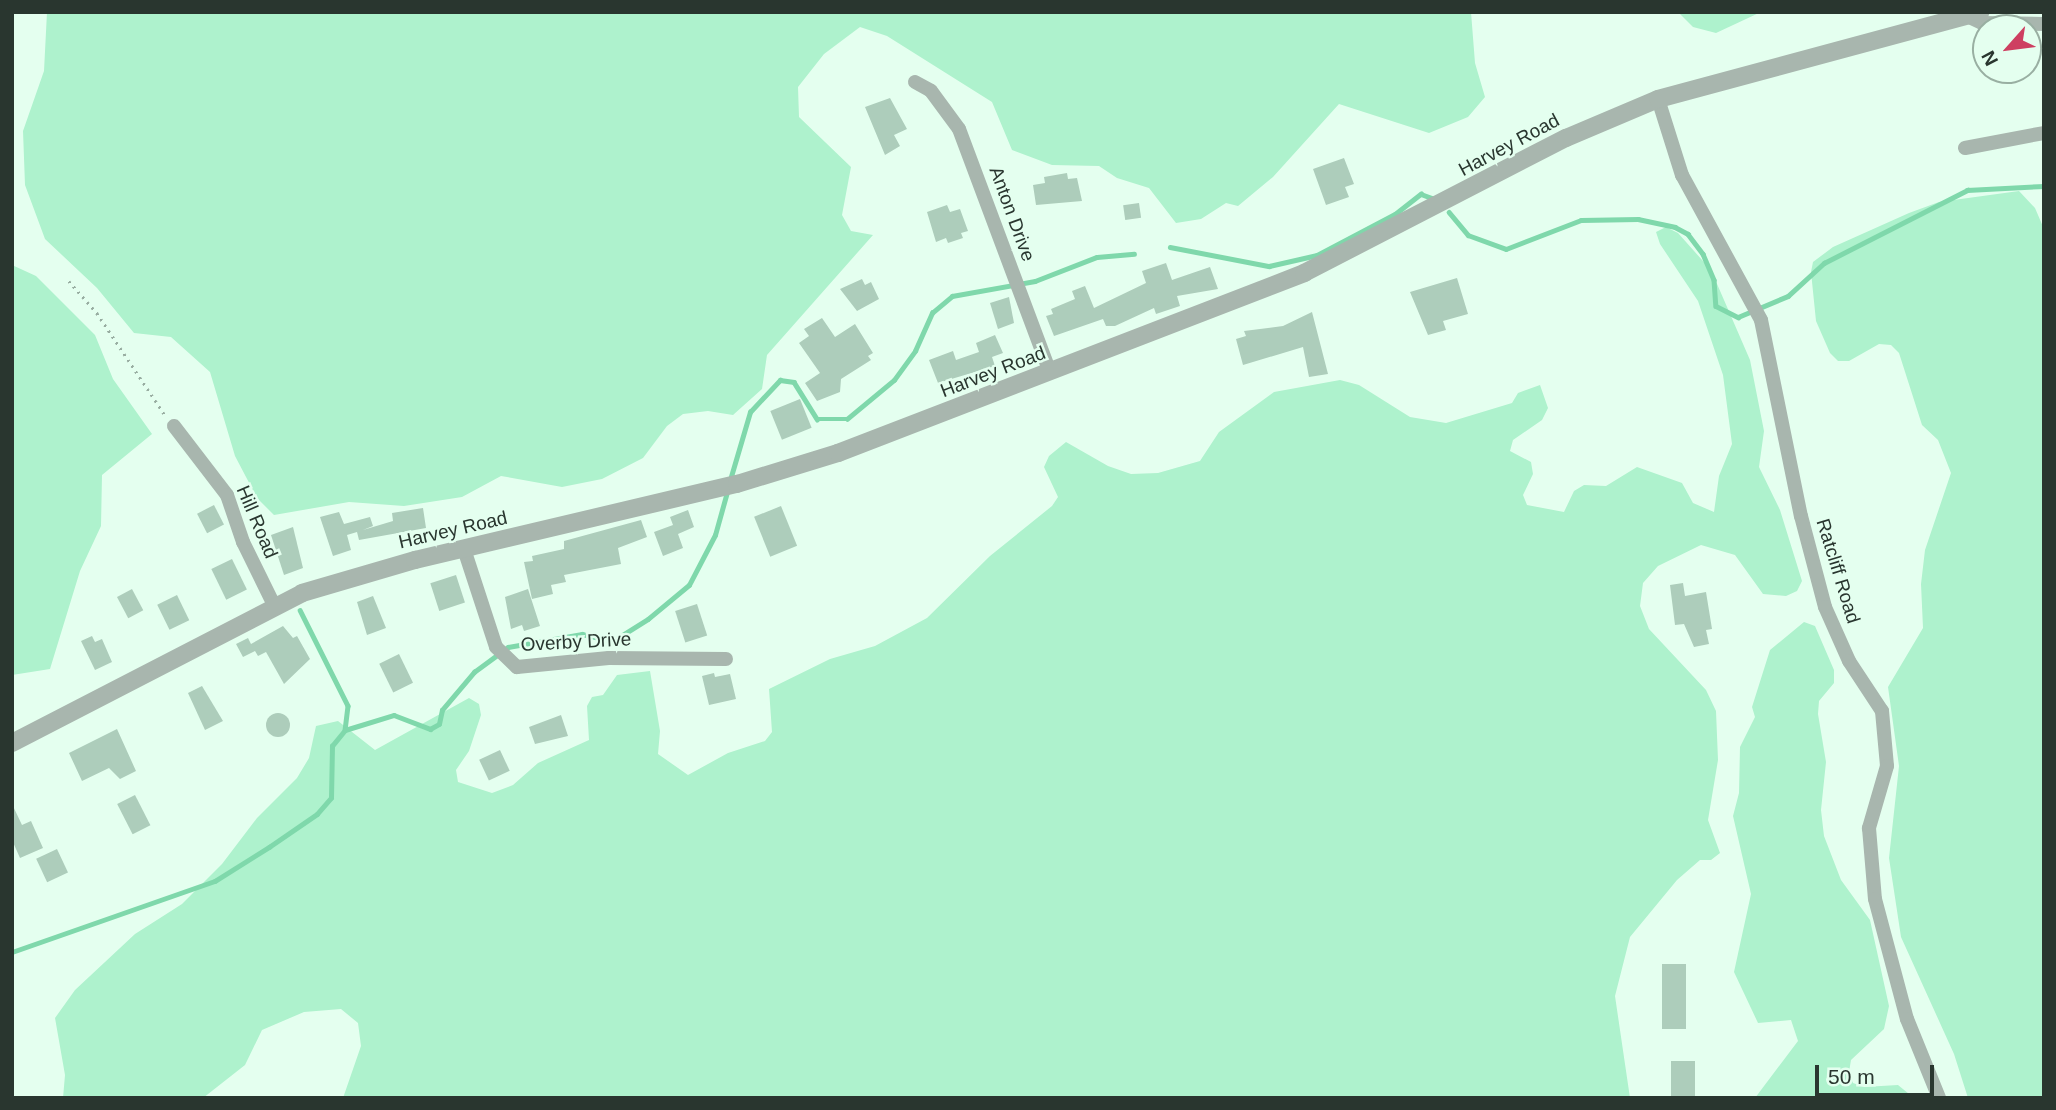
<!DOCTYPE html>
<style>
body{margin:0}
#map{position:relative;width:2056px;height:1110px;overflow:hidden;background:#e4ffef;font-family:Helvetica,sans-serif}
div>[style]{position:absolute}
.green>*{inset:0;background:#aef2cd}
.stream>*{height:4.5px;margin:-2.25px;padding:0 2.25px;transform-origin:2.25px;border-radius:2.25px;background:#7fd8ab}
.building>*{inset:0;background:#adcdbb;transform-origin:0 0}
.round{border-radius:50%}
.path>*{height:2.5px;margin-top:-1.25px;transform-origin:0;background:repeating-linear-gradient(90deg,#98ada1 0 2px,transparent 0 7px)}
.minor>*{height:14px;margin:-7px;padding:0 7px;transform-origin:7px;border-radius:7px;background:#a8b6ae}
.tertiary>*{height:18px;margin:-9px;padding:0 9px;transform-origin:9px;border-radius:9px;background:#a8b6ae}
span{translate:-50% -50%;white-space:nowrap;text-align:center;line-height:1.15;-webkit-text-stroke:5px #e4ffef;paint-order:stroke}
.street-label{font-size:19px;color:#29362f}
.frame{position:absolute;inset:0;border:14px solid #29362f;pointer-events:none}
.north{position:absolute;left:1972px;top:14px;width:70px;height:70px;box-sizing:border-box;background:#e4ffef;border:2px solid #99afa2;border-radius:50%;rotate:242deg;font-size:19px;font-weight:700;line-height:28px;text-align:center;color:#29362f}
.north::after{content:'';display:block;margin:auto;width:24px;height:32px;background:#ce3f61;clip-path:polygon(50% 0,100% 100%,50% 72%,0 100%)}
.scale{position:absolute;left:1815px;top:1065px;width:119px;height:32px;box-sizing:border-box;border:4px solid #29362f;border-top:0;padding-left:9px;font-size:21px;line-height:24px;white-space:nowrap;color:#29362f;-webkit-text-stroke:5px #e4ffef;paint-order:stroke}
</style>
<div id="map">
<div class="green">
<div style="clip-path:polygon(47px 12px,1471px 12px,1475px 63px,1485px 97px,1468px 117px,1429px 133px,1339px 104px,1273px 177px,1238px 206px,1226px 203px,1201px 219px,1176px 223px,1149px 188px,1117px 178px,1099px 166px,1052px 165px,1012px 150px,992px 102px,887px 36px,860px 27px,824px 54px,798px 87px,799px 117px,851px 167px,842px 215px,851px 231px,873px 235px,767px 355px,762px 389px,733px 415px,708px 411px,683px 414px,667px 426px,643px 458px,602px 479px,562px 487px,501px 476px,462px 497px,404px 506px,349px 502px,274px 515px,257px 498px,235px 456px,210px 372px,171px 337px,134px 333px,97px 288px,45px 239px,25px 185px,23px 131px,44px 71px)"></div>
<div style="clip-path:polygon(1678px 12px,1761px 12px,1716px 33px,1693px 27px)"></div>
<div style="clip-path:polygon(2019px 191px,2035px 208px,2044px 229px,2044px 1098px,1968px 1098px,1954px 1054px,1901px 937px,1889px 858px,1899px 766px,1888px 687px,1923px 628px,1921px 584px,1925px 550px,1951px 473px,1938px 440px,1922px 425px,1899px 353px,1891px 345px,1879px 344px,1849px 361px,1838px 361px,1830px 353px,1816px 321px,1811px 272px,1813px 262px,1833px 247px,1909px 213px,1939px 202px)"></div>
<div style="clip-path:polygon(1666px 227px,1678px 233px,1711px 270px,1750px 360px,1764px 431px,1759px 467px,1780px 510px,1802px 581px,1797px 591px,1786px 596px,1763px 594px,1735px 555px,1701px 545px,1658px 566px,1643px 583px,1640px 606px,1649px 629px,1706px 690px,1716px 711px,1718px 760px,1708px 820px,1720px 853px,1711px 860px,1700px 860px,1677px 880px,1630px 937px,1615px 996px,1630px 1098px,343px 1098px,361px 1046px,358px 1023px,341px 1009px,304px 1012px,262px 1030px,245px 1065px,203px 1098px,63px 1098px,65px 1075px,55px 1018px,75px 990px,135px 934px,182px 904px,222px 864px,257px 818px,297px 778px,309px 758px,316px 726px,338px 721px,375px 750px,469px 698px,479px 704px,481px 715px,469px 751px,456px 770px,458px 782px,492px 793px,513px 785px,538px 763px,589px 740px,587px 706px,592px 697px,603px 695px,617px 675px,650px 671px,660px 731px,658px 754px,688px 775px,728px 753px,765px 741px,772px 732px,769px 689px,830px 659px,875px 646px,927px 618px,990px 556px,1052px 506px,1058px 497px,1044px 467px,1049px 456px,1066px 442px,1108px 466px,1131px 474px,1158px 473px,1200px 461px,1219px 432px,1274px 392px,1340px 380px,1359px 385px,1410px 417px,1446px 423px,1512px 403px,1518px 393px,1540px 385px,1548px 408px,1542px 420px,1513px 440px,1510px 451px,1531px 462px,1533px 474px,1523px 495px,1527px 505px,1564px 512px,1574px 491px,1584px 485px,1606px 486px,1637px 467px,1682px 483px,1693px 503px,1714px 512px,1719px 476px,1732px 444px,1723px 375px,1698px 301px,1660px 244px,1656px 232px)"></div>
<div style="clip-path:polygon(12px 265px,36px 276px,95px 335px,113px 379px,152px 434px,102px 475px,101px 526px,80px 571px,50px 669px,12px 675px)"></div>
<div style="clip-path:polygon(1804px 622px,1815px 626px,1834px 670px,1834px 683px,1819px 701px,1818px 714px,1826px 762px,1821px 810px,1824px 836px,1841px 880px,1870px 920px,1889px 1006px,1884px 1029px,1851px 1060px,1849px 1072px,1853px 1083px,1864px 1087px,1898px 1085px,1914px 1098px,1755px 1098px,1798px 1041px,1791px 1020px,1758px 1023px,1734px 972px,1751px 894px,1733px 816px,1739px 793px,1740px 747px,1755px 717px,1752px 707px,1770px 650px)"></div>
</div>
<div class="stream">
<div style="left:1449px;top:212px;width:30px;rotate:50deg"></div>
<div style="left:1468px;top:235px;width:40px;rotate:20.2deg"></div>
<div style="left:1506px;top:249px;width:80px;rotate:-21.1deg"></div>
<div style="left:1581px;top:220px;width:57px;rotate:-1deg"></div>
<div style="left:1638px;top:219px;width:38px;rotate:12deg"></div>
<div style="left:1675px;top:227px;width:15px;rotate:28deg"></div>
<div style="left:1688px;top:234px;width:25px;rotate:53deg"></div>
<div style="left:1703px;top:254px;width:28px;rotate:67deg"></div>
<div style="left:1714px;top:280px;width:26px;rotate:86deg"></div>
<div style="left:1716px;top:306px;width:25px;rotate:27deg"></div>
<div style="left:1738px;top:317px;width:54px;rotate:-22.8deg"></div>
<div style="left:1788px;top:296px;width:49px;rotate:-42.5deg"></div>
<div style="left:1824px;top:263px;width:161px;rotate:-27deg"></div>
<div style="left:1967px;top:190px;width:77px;rotate:-3deg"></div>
<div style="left:1170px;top:247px;width:101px;rotate:10.9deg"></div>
<div style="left:1269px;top:266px;width:49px;rotate:-12.9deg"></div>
<div style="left:1317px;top:255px;width:88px;rotate:-27.7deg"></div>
<div style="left:1395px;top:214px;width:33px;rotate:-38deg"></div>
<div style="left:1421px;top:194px;width:15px;rotate:20deg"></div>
<div style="left:730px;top:480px;width:71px;rotate:-73.6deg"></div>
<div style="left:750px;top:412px;width:44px;rotate:-46.8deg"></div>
<div style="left:780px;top:380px;width:14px;rotate:8deg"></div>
<div style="left:794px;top:382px;width:44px;rotate:58.1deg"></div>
<div style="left:817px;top:419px;width:30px"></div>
<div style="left:847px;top:419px;width:61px;rotate:-39.7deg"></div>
<div style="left:894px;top:380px;width:36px;rotate:-54deg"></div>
<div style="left:915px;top:351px;width:42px;rotate:-65.9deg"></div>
<div style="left:932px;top:313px;width:26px;rotate:-40deg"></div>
<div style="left:952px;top:296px;width:84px;rotate:-10.2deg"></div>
<div style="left:1035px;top:281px;width:66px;rotate:-21.2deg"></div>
<div style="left:1097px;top:257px;width:37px;rotate:-5deg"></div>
<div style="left:300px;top:610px;width:107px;rotate:63.4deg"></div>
<div style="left:348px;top:706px;width:24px;rotate:97deg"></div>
<div style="left:12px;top:952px;width:215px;rotate:-19.3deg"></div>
<div style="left:215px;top:881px;width:64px;rotate:-32.2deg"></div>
<div style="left:269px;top:847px;width:58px;rotate:-34.5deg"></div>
<div style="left:317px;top:814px;width:21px;rotate:-49deg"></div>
<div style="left:331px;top:798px;width:52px;rotate:-88.9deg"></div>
<div style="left:332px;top:746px;width:21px;rotate:-51deg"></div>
<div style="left:345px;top:730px;width:51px;rotate:-17deg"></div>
<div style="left:394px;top:715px;width:39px;rotate:21deg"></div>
<div style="left:430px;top:729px;width:10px;rotate:-29deg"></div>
<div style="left:439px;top:724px;width:14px;rotate:-78deg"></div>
<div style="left:442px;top:710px;width:50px;rotate:-49.9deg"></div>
<div style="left:474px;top:672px;width:42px;rotate:-36.3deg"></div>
<div style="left:508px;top:647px;width:75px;rotate:-10deg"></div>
<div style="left:582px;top:634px;width:32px;rotate:13deg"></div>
<div style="left:613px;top:641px;width:41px;rotate:-32.2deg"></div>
<div style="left:648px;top:619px;width:53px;rotate:-39.7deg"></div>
<div style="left:689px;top:585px;width:56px;rotate:-62.5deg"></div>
<div style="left:715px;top:535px;width:45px;rotate:-74.4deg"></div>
</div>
<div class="building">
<div style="clip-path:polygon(890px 98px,907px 129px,894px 135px,900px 146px,885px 155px,865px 107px)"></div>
<div style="clip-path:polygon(1344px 158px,1354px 184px,1345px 187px,1349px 197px,1326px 205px,1313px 169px)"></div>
<div style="clip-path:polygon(1067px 173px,1068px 179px,1077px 178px,1082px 201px,1036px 205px,1033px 185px,1045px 183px,1044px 177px)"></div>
<div style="left:1139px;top:203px;width:15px;height:16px;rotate:82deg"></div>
<div style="clip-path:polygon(947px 205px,950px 212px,960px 209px,968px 231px,961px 233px,963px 238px,948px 243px,946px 238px,936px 242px,927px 212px)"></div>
<div style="clip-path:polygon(1166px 263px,1172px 280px,1210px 267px,1218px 289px,1177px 296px,1180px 306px,1156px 314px,1154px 308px,1115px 326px,1106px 326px,1103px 319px,1054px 336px,1046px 316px,1053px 314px,1051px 309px,1075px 299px,1072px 291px,1085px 286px,1094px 308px,1146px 283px,1142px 271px)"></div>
<div style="clip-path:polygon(1457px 278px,1468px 314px,1443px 321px,1446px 330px,1428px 335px,1410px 292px)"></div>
<div style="clip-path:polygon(862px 279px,865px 285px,871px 282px,879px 299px,857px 311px,840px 289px)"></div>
<div style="clip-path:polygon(1009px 297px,1014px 323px,998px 329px,990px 303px)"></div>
<div style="clip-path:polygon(1312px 312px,1328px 374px,1309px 377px,1303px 347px,1243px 365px,1236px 339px,1246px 336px,1244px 331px,1283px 326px)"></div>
<div style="clip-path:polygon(822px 318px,835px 337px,855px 324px,873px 353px,868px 356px,871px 360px,841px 379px,840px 392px,817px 401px,805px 383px,820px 373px,799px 343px,809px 336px,804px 329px)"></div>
<div style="clip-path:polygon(995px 335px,1003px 353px,992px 357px,995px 366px,938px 383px,929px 360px,953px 351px,956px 360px,979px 352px,976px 343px)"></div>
<div style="left:800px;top:399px;width:31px;height:32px;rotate:68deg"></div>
<div style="left:214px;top:505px;width:22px;height:19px;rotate:63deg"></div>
<div style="left:781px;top:506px;width:43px;height:29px;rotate:68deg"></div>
<div style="clip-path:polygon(423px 508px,426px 528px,359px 540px,357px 532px,347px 535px,351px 550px,333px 556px,320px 517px,339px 512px,344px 524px,370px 517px,373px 526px,363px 530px,393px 521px,392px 513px)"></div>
<div style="clip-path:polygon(688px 510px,694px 527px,678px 534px,683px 548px,663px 556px,654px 532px,673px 525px,670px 517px)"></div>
<div style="clip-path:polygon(641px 520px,647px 537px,618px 548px,621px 564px,564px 575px,566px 582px,551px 585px,553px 594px,532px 599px,524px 562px,533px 561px,532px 556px,564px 549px,564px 541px)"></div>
<div style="clip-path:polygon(293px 527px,303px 568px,284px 575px,271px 535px)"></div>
<div style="left:232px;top:559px;width:34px;height:23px;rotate:64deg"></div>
<div style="left:456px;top:575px;width:29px;height:27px;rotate:72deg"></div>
<div style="clip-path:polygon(1683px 583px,1685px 596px,1706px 592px,1712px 629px,1706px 630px,1709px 644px,1694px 647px,1684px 624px,1675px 625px,1670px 585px)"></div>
<div style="left:132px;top:589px;width:24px;height:17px;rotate:62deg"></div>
<div style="clip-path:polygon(528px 589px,540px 626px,524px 631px,522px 625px,511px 629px,505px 597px)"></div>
<div style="left:177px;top:595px;width:28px;height:22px;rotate:64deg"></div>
<div style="clip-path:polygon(373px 596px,386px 628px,367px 635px,357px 602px)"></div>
<div style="left:697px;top:604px;width:33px;height:23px;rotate:72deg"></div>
<div style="clip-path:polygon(283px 626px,293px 638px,297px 636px,310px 659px,284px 684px,266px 652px,258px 656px,255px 651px,243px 657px,236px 644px,248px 638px,251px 644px)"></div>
<div style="clip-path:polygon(92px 636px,95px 642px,102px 639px,112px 662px,95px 670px,81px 641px)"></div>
<div style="left:399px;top:654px;width:32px;height:22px;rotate:64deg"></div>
<div style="clip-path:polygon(714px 673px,715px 677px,730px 674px,736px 699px,709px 705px,702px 676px)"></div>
<div style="clip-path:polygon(202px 686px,223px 721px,205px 730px,188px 693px)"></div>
<div class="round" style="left:266px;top:713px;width:24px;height:24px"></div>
<div style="clip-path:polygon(561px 715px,568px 736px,535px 744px,529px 727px)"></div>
<div style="clip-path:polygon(117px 729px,136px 771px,120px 779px,109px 768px,82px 781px,69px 753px)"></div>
<div style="left:500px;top:750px;width:23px;height:23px;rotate:65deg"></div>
<div style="left:135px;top:795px;width:34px;height:20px;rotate:63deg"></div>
<div style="clip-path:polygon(12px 804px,22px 825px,31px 821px,43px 848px,20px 858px,12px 840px)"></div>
<div style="left:57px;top:849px;width:26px;height:23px;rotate:65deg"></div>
<div style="left:1662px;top:964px;width:24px;height:65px"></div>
<div style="left:1671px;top:1061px;width:24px;height:36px"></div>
</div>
<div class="path">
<div style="left:69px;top:281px;width:43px;rotate:48.8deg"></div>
<div style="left:97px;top:313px;width:123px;rotate:56.3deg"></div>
</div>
<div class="minor">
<div style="left:1967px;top:16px;width:17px;rotate:25deg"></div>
<div style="left:1982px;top:23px;width:62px;rotate:0.9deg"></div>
<div style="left:915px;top:82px;width:18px;rotate:29deg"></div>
<div style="left:931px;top:91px;width:47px;rotate:53.6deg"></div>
<div style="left:959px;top:129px;width:260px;rotate:69.5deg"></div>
<div style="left:1658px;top:99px;width:80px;rotate:72.5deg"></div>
<div style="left:1682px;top:175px;width:165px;rotate:61.4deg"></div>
<div style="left:1761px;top:320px;width:200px;rotate:78.5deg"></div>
<div style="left:1801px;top:516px;width:94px;rotate:75.2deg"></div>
<div style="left:1825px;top:607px;width:59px;rotate:66deg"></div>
<div style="left:1849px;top:661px;width:60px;rotate:56.6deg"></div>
<div style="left:1882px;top:711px;width:55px;rotate:84.8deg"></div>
<div style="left:1887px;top:766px;width:65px;rotate:106.2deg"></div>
<div style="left:1869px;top:828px;width:71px;rotate:85.2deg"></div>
<div style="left:1875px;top:899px;width:124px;rotate:75.1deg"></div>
<div style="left:1907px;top:1019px;width:85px;rotate:67.9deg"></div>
<div style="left:1965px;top:148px;width:80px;rotate:-10.8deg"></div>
<div style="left:174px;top:426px;width:87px;rotate:52.5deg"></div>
<div style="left:227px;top:495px;width:50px;rotate:71.2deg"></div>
<div style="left:243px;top:542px;width:70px;rotate:63.8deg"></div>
<div style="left:464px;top:549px;width:103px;rotate:71.9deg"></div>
<div style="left:496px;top:647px;width:29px;rotate:44deg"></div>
<div style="left:517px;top:667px;width:92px;rotate:-5.6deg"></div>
<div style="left:609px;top:658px;width:117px;rotate:0.5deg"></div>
</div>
<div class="tertiary">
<div style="left:12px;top:743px;width:326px;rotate:-27.3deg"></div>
<div style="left:302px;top:593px;width:118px;rotate:-16.3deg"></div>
<div style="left:415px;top:560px;width:331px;rotate:-13.3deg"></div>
<div style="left:737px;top:484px;width:106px;rotate:-17.1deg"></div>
<div style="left:838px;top:453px;width:500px;rotate:-21.1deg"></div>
<div style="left:1304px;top:273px;width:295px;rotate:-27.3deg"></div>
<div style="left:1566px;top:138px;width:100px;rotate:-23deg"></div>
<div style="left:1658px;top:99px;width:334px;rotate:-15.1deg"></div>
</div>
<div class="street-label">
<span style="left:1509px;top:145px;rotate:-28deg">Harvey Road</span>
<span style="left:1012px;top:214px;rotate:70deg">Anton Drive</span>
<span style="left:993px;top:372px;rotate:-21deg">Harvey Road</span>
<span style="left:257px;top:522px;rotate:67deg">Hill Road</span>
<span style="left:453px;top:530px;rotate:-13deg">Harvey Road</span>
<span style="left:1838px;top:571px;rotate:73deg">Ratcliff Road</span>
<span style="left:576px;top:642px;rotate:-3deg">Overby Drive</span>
</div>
<div class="frame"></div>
<div class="north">N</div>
<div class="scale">50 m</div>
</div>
